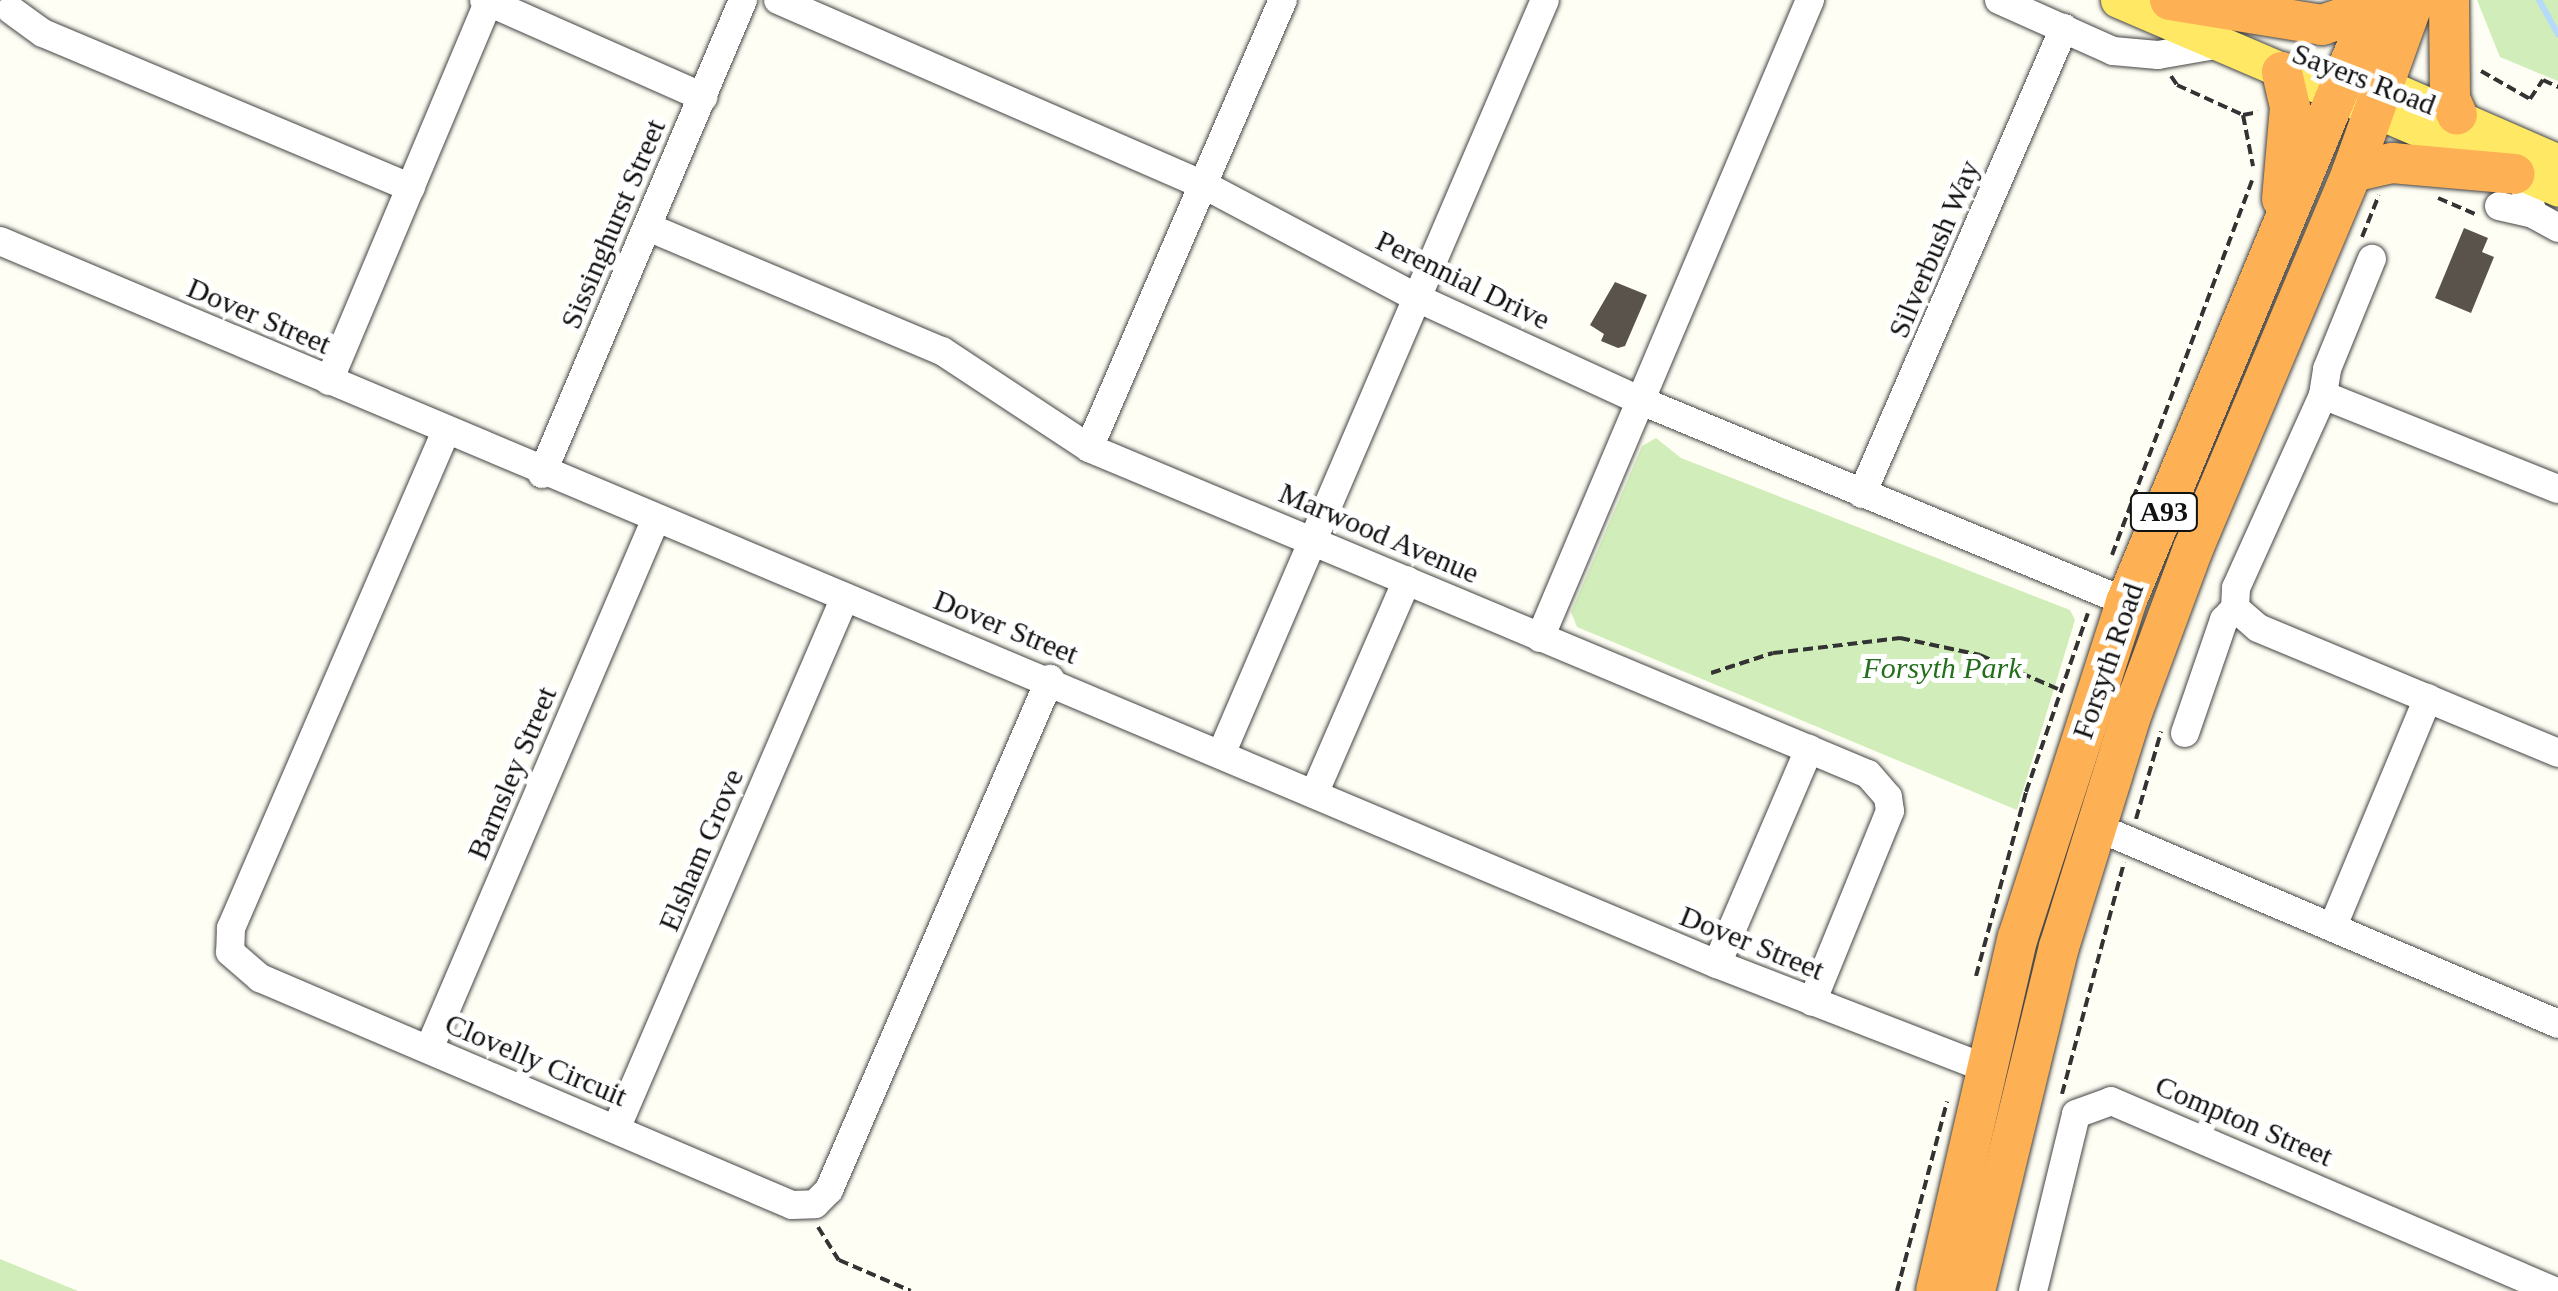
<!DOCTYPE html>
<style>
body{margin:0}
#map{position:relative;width:2558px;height:1291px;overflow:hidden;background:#fffef4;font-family:"Times New Roman",serif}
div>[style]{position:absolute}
.green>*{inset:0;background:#d0edba}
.stream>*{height:6px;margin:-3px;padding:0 3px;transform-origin:3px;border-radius:3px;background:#b5dafa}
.building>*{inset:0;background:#5a534c}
.path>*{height:4px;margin-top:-2px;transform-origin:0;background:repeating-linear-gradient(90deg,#333 0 10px,transparent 0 15px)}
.roads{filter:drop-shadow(0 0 2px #444) drop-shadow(0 0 2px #444)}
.minor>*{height:28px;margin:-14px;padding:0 14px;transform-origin:14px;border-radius:14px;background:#fff}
.major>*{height:35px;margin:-17.5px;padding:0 17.5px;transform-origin:17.5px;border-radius:17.5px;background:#ffe864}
.highway>*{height:40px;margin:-20px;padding:0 20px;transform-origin:20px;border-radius:20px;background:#feb154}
span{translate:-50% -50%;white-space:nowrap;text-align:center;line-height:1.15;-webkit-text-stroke:10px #fff;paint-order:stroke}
.shield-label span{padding:2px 8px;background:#fff;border:2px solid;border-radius:8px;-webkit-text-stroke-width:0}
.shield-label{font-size:28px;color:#111;font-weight:700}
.street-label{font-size:30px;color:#111}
.park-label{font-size:30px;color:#246f1b;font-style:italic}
</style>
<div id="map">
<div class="green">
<div style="clip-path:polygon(2477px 0,2558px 0,2558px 81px,2500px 57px)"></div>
<div style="clip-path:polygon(1656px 438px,1681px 458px,2070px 610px,2075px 620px,2017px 810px,1577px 627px,1571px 612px,1642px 446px)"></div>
<div style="clip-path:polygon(0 1259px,78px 1291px,0 1291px)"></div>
</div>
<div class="stream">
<div style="left:2539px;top:0;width:39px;rotate:61deg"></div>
</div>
<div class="building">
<div style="clip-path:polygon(2464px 228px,2488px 238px,2482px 252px,2494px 257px,2471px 313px,2435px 298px)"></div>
<div style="clip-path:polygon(1615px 282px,1647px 295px,1625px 346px,1618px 348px,1601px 341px,1604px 334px,1590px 325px)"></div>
</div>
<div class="path">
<div style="left:2481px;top:71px;width:56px;rotate:29.7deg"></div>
<div style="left:2530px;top:99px;width:23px;rotate:-56deg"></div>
<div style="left:2543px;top:80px;width:17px;rotate:25deg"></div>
<div style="left:2171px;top:76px;width:11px;rotate:56deg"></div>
<div style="left:2177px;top:85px;width:72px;rotate:24.4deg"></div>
<div style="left:2243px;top:115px;width:52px;rotate:78.9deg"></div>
<div style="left:2243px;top:115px;width:15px;rotate:-11deg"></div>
<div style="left:2438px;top:198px;width:40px;rotate:23.4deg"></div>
<div style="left:2362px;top:237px;width:45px;rotate:-68deg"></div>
<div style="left:2112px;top:555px;width:400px;rotate:-69.5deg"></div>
<div style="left:1711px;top:673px;width:65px;rotate:-17.9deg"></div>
<div style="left:1773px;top:653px;width:128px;rotate:-6.7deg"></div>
<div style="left:1900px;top:638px;width:82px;rotate:12deg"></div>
<div style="left:1980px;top:655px;width:85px;rotate:23.6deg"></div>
<div style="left:2136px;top:819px;width:91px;rotate:-74deg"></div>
<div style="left:1976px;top:976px;width:191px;rotate:-74.8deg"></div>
<div style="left:2026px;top:792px;width:189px;rotate:-70.9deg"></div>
<div style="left:2062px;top:1094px;width:240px;rotate:-75deg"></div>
<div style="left:818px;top:1227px;width:39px;rotate:58deg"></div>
<div style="left:839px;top:1260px;width:78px;rotate:23.3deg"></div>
<div style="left:1897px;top:1291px;width:196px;rotate:-75.2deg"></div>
</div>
<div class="roads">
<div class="minor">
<div style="left:484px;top:0;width:240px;rotate:23.9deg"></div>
<div style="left:778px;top:0;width:464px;rotate:23.5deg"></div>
<div style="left:1204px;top:185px;width:241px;rotate:27.9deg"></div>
<div style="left:1417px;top:298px;width:244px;rotate:24.7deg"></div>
<div style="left:1639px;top:400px;width:527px;rotate:22.53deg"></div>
<div style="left:1999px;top:0;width:125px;rotate:24.1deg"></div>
<div style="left:2113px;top:51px;width:45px;rotate:5.1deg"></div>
<div style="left:2158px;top:55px;width:64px;rotate:-9.9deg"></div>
<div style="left:11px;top:10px;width:39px;rotate:36deg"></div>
<div style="left:43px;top:33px;width:399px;rotate:22.8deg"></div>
<div style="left:2521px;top:176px;width:40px;rotate:72deg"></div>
<div style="left:2533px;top:214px;width:29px;rotate:29deg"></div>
<div style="left:2499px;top:206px;width:35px;rotate:13deg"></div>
<div style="left:648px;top:227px;width:319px;rotate:22.9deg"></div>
<div style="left:942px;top:351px;width:176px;rotate:33.4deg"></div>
<div style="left:1089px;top:448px;width:844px;rotate:22.71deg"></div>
<div style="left:1868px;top:774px;width:30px;rotate:49deg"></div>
<div style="left:1888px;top:797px;width:14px;rotate:82deg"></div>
<div style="left:1890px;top:811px;width:206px;rotate:112.2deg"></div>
<div style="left:0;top:241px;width:1863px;rotate:22.84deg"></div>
<div style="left:1717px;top:964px;width:293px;rotate:21.2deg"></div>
<div style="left:329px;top:381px;width:411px;rotate:-67.2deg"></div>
<div style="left:2323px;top:395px;width:26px;rotate:-81deg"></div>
<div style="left:2327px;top:369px;width:119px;rotate:-67.8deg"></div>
<div style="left:446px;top:431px;width:542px;rotate:113.39deg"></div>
<div style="left:231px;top:928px;width:24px;rotate:92deg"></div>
<div style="left:230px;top:952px;width:40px;rotate:41deg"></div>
<div style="left:260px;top:978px;width:578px;rotate:23.11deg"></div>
<div style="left:792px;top:1205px;width:23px;rotate:-2deg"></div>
<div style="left:815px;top:1204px;width:20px;rotate:-45deg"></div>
<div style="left:829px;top:1190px;width:557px;rotate:-66.61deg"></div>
<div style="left:1089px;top:448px;width:488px;rotate:-66.6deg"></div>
<div style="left:542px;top:474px;width:515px;rotate:-67.02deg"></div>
<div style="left:1862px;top:494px;width:508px;rotate:-66.56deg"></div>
<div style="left:2235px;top:608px;width:20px;rotate:-87deg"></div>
<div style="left:2236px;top:588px;width:212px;rotate:-65.7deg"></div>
<div style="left:2323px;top:395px;width:253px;rotate:21.8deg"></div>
<div style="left:2235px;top:608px;width:30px;rotate:41deg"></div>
<div style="left:2258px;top:628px;width:325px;rotate:22.6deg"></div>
<div style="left:1540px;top:638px;width:693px;rotate:-67.06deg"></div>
<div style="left:2185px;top:733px;width:120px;rotate:-71deg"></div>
<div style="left:2224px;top:620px;width:16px;rotate:-47deg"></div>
<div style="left:1222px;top:752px;width:818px;rotate:-66.76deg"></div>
<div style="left:1314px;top:794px;width:233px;rotate:-66.5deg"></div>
<div style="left:2099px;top:828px;width:499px;rotate:23.1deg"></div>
<div style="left:2333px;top:926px;width:247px;rotate:-67.4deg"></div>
<div style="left:1717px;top:964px;width:234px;rotate:-66.8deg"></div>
<div style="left:429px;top:1049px;width:574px;rotate:-66.83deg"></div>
<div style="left:616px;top:1129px;width:579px;rotate:-66.71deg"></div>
<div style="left:2033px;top:1291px;width:182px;rotate:-76.3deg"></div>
<div style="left:2076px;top:1114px;width:37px;rotate:-20deg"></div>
<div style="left:2111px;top:1101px;width:483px;rotate:23.2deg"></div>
</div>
<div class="major">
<div style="left:2118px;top:0;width:479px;rotate:23.2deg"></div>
<div style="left:2359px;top:75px;width:217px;rotate:23.6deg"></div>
</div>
<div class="highway">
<div style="left:2170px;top:0;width:154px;rotate:9.3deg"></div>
<div style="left:2322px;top:25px;width:53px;rotate:-18.8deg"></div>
<div style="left:2449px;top:0;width:99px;rotate:89.4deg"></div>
<div style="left:2450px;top:99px;width:17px;rotate:66deg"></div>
<div style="left:2352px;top:172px;width:41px;rotate:-12.7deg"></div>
<div style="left:2392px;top:163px;width:123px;rotate:5.1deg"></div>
<div style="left:2282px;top:199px;width:92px;rotate:-85deg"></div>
<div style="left:2290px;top:107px;width:36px;rotate:-103deg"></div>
<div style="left:1936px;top:1291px;width:363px;rotate:-77deg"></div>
<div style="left:2018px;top:937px;width:352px;rotate:-72.1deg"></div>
<div style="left:2126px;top:602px;width:652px;rotate:-67.45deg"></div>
<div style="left:1975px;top:1291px;width:354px;rotate:-76.3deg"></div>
<div style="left:2059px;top:947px;width:245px;rotate:-72.7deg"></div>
<div style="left:2132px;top:713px;width:175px;rotate:-69.6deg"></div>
<div style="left:2193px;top:549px;width:409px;rotate:-67.1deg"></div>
<div style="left:2352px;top:172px;width:183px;rotate:-70.2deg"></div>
</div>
</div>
<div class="shield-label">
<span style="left:2164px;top:512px">A93</span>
</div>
<div class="street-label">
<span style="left:2364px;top:79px;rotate:21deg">Sayers Road</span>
<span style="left:613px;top:224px;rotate:-67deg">Sissinghurst Street</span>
<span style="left:1934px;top:249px;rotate:-67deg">Silverbush Way</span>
<span style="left:1463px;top:280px;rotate:26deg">Perennial Drive</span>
<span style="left:259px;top:316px;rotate:23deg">Dover Street</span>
<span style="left:1379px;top:533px;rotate:23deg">Marwood Avenue</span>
<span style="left:1006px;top:627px;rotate:22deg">Dover Street</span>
<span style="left:2108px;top:661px;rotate:-71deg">Forsyth Road</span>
<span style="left:512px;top:773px;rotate:-67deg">Barnsley Street</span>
<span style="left:701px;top:850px;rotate:-67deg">Elsham Grove</span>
<span style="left:1752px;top:943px;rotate:22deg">Dover Street</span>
<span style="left:536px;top:1060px;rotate:23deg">Clovelly Circuit</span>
<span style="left:2244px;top:1121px;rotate:23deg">Compton Street</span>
</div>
<div class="park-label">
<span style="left:1942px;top:668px">Forsyth Park</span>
</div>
</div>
